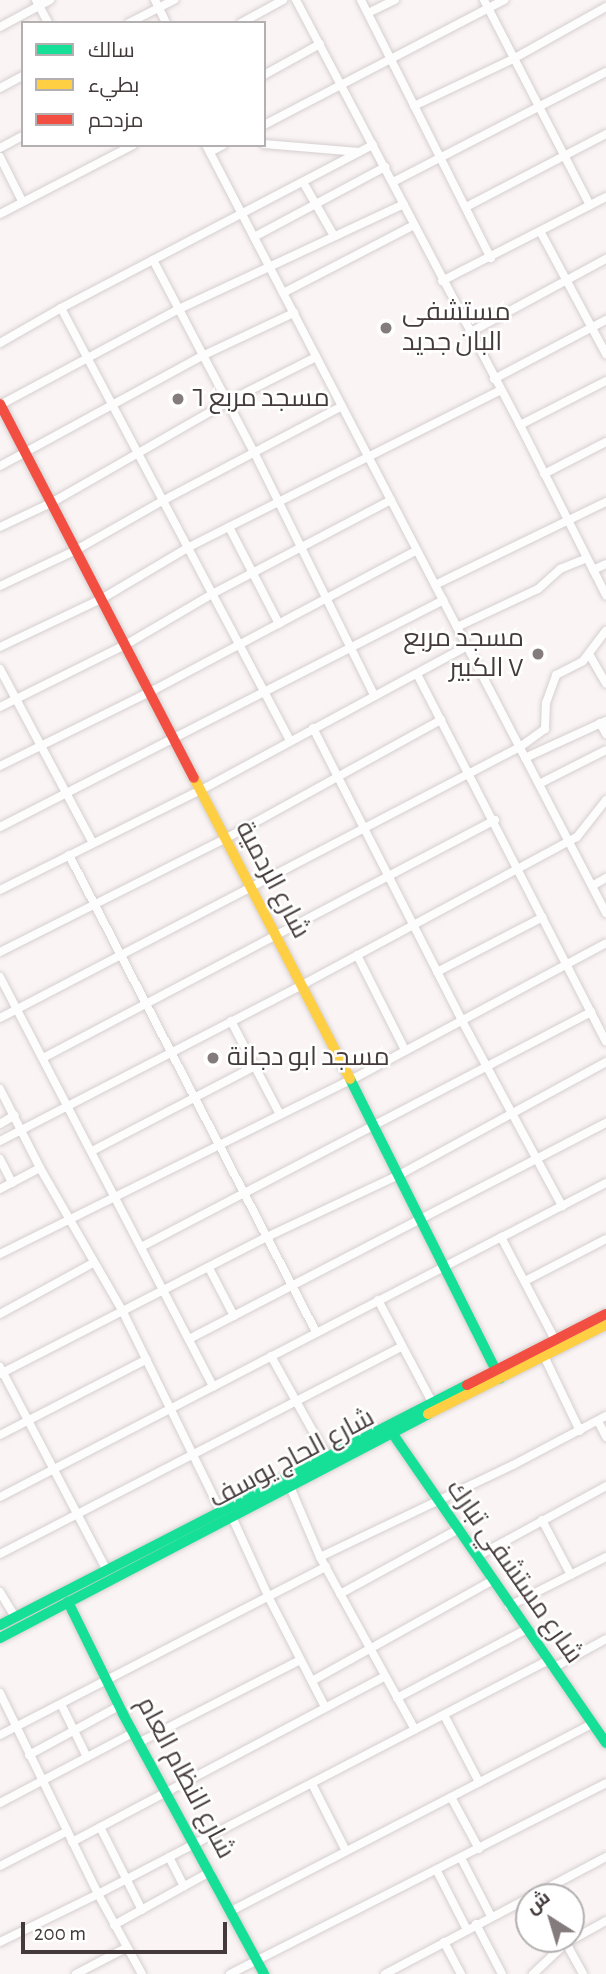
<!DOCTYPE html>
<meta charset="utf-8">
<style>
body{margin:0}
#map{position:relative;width:606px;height:1974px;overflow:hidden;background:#faf4f4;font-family:"Alegreya Sans",Cairo,sans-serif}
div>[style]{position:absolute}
.roads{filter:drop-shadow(0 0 2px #d6cfcf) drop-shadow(0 0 2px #d6cfcf)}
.street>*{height:8px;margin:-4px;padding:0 4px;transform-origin:4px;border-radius:4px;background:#fefdfd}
.fast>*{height:10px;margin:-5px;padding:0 5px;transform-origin:5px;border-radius:5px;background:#16e098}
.slow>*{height:10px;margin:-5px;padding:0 5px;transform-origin:5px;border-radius:5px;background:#ffcf43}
.jam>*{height:10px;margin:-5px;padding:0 5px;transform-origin:5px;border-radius:5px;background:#f24e42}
.dots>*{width:19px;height:19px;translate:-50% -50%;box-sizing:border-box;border:4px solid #fff;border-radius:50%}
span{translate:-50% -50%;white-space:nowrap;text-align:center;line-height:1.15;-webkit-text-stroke:5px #fff;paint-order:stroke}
.poi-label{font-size:26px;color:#443a3b}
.left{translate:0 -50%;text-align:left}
.right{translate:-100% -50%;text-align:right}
.street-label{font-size:26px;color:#443a3b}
.legend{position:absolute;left:21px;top:21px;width:245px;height:126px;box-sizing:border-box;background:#fff;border:2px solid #b4b0b1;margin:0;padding:9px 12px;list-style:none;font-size:21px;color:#443a3b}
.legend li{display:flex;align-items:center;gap:14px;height:35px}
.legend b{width:35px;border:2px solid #b4b0b1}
.north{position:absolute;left:515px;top:1883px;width:70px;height:70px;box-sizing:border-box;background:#fff;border:2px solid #b4b0b1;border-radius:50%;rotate:323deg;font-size:19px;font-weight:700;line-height:28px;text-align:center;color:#443a3b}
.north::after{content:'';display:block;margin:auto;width:24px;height:32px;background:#847b7c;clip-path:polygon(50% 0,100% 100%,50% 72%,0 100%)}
.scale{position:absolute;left:21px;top:1922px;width:206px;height:32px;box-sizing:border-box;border:4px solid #443a3b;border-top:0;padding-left:9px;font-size:21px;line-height:24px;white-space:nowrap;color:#443a3b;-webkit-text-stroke:5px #fff;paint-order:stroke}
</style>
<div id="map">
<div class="roads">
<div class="street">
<div style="left:36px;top:0;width:26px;rotate:62deg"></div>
<div style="left:155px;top:0;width:25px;rotate:64deg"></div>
<div style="left:296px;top:0;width:480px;rotate:62.2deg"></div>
<div style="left:520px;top:425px;width:191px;rotate:63.2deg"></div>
<div style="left:361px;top:0;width:289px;rotate:63.3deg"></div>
<div style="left:484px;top:0;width:231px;rotate:62.7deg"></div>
<div style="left:368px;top:13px;width:30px;rotate:-26deg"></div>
<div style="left:129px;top:23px;width:51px;rotate:-27.1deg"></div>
<div style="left:241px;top:23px;width:48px;rotate:-28.7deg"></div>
<div style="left:0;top:27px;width:57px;rotate:-28.4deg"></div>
<div style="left:264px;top:75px;width:64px;rotate:-29deg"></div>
<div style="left:0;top:88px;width:26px;rotate:-28deg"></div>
<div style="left:414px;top:106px;width:110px;rotate:-25.4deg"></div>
<div style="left:513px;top:59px;width:107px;rotate:-29.2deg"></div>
<div style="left:264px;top:125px;width:271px;rotate:-27.5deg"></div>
<div style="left:264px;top:144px;width:95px;rotate:4.8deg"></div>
<div style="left:206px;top:145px;width:866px;rotate:62.49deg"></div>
<div style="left:0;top:148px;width:26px;rotate:-28deg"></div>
<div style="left:210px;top:152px;width:15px;rotate:-28deg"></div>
<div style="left:0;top:157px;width:49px;rotate:63.4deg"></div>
<div style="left:303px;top:182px;width:62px;rotate:60.1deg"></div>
<div style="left:393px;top:182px;width:240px;rotate:-27.3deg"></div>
<div style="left:466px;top:207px;width:158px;rotate:-27.5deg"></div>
<div style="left:0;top:214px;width:150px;rotate:-27.4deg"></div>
<div style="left:540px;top:231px;width:140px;rotate:61.8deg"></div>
<div style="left:254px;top:237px;width:149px;rotate:-28.1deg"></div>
<div style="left:153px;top:260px;width:217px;rotate:62.3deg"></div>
<div style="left:254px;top:452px;width:271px;rotate:63.7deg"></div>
<div style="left:442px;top:281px;width:184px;rotate:-27.1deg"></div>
<div style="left:283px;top:293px;width:148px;rotate:-27.4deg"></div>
<div style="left:61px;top:308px;width:489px;rotate:62.1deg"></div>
<div style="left:469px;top:333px;width:156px;rotate:-28.4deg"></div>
<div style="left:0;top:343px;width:70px;rotate:-29.8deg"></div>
<div style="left:61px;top:308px;width:352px;rotate:-27.6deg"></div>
<div style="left:494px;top:379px;width:127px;rotate:-27.8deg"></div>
<div style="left:0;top:405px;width:203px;rotate:-28.2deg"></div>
<div style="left:179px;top:309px;width:248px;rotate:-25deg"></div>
<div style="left:520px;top:425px;width:97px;rotate:-27.1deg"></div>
<div style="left:0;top:466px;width:230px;rotate:-28.6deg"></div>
<div style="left:202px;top:356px;width:102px;rotate:-25.1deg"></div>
<div style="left:544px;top:474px;width:70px;rotate:-27.3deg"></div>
<div style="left:0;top:527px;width:56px;rotate:-25.2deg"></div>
<div style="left:51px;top:503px;width:203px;rotate:-29.8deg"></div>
<div style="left:227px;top:402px;width:100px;rotate:-26.8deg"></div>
<div style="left:229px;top:527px;width:109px;rotate:62.7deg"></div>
<div style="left:593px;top:570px;width:14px;rotate:-25deg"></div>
<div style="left:435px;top:585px;width:190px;rotate:-25.9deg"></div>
<div style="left:0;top:586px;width:84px;rotate:-25.3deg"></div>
<div style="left:76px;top:550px;width:101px;rotate:-29.6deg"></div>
<div style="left:164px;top:500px;width:201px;rotate:-27.8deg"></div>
<div style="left:457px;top:627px;width:89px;rotate:-25.1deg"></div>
<div style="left:538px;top:589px;width:30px;rotate:-42deg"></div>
<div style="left:560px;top:569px;width:29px;rotate:-22deg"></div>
<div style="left:0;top:647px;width:114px;rotate:-25.4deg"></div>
<div style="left:103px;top:598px;width:100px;rotate:-30.7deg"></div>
<div style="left:189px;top:547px;width:349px;rotate:-26.7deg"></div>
<div style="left:589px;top:654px;width:34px;rotate:60deg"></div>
<div style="left:0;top:669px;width:197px;rotate:61.9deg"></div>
<div style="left:417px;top:674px;width:413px;rotate:62.8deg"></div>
<div style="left:0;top:707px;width:142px;rotate:-26.4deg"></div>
<div style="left:127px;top:644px;width:101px;rotate:-30.4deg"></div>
<div style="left:214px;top:593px;width:200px;rotate:-27.7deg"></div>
<div style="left:600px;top:723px;width:13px;rotate:61deg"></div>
<div style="left:313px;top:728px;width:326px;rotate:63deg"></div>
<div style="left:461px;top:1019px;width:213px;rotate:61.6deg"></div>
<div style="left:525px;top:758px;width:89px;rotate:-24.6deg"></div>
<div style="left:0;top:766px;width:169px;rotate:-26.3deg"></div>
<div style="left:152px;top:691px;width:300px;rotate:-28deg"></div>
<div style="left:539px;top:784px;width:75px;rotate:-26.9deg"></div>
<div style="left:0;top:827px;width:498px;rotate:-27.1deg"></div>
<div style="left:69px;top:855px;width:537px;rotate:62.62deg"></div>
<div style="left:592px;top:886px;width:16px;rotate:-30deg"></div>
<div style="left:0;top:890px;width:225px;rotate:-26.5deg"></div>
<div style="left:201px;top:790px;width:302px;rotate:-28.4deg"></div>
<div style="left:0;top:952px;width:252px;rotate:-26.7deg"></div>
<div style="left:225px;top:839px;width:247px;rotate:-28.9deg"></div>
<div style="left:357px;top:955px;width:106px;rotate:63.2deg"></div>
<div style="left:437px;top:972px;width:119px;rotate:-27.4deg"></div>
<div style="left:0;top:977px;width:462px;rotate:62.5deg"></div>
<div style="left:0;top:1018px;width:586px;rotate:-27.53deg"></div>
<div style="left:520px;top:747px;width:31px;rotate:-36deg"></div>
<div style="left:545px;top:729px;width:26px;rotate:-88deg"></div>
<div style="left:546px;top:703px;width:30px;rotate:-70deg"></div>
<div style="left:556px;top:675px;width:30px;rotate:-27deg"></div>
<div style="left:583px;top:661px;width:38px;rotate:-53deg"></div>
<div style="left:231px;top:1021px;width:104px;rotate:62.4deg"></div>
<div style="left:43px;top:1058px;width:511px;rotate:-27.77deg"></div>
<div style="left:0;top:1089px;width:89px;rotate:63.1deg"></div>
<div style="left:40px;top:1168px;width:164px;rotate:60deg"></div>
<div style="left:122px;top:1310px;width:227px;rotate:63.9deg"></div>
<div style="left:0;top:1124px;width:17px;rotate:-31deg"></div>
<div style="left:0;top:1141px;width:340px;rotate:-27.3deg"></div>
<div style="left:302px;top:985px;width:312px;rotate:-28.3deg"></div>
<div style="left:577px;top:837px;width:47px;rotate:-51.9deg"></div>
<div style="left:92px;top:1151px;width:184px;rotate:-27.5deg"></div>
<div style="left:0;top:1159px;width:27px;rotate:63deg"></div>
<div style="left:0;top:1189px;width:45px;rotate:-27.7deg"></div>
<div style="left:501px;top:1237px;width:116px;rotate:62.3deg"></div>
<div style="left:141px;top:1247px;width:508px;rotate:-27.57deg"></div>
<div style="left:0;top:1254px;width:392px;rotate:-26.4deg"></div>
<div style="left:351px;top:1080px;width:289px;rotate:-28.2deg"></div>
<div style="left:209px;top:1268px;width:54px;rotate:62.5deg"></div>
<div style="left:525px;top:1281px;width:91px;rotate:-27.4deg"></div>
<div style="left:378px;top:1300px;width:115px;rotate:62.1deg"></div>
<div style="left:0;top:1314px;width:106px;rotate:-28.7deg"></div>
<div style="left:189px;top:1339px;width:470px;rotate:-27.4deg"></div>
<div style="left:271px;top:1356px;width:113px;rotate:60.9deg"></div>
<div style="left:544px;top:1356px;width:83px;rotate:64.4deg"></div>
<div style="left:0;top:1367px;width:228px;rotate:62.3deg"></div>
<div style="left:0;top:1374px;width:300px;rotate:-27.2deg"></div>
<div style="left:267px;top:1237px;width:146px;rotate:-25.2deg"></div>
<div style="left:399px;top:1175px;width:236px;rotate:-28.6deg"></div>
<div style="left:598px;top:1421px;width:18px;rotate:63deg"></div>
<div style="left:0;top:1435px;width:165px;rotate:-27.3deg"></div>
<div style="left:288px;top:1482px;width:82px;rotate:66.9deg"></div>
<div style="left:320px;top:1557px;width:197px;rotate:61.2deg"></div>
<div style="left:0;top:1497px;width:683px;rotate:-27.39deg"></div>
<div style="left:232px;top:1517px;width:89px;rotate:65.4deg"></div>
<div style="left:269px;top:1598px;width:123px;rotate:62.8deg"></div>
<div style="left:542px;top:1520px;width:62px;rotate:62.2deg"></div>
<div style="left:0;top:1554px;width:451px;rotate:-27.3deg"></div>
<div style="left:320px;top:1557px;width:214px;rotate:-25.5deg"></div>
<div style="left:513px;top:1465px;width:105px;rotate:-27.8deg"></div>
<div style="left:476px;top:1557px;width:148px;rotate:-28.6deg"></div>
<div style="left:0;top:1592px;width:29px;rotate:59deg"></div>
<div style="left:340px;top:1594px;width:133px;rotate:-28.7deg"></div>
<div style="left:509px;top:1606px;width:109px;rotate:-26.8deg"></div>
<div style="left:553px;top:1668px;width:60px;rotate:-28.7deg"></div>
<div style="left:312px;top:1681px;width:206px;rotate:-29.1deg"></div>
<div style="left:0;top:1693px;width:224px;rotate:64deg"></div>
<div style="left:98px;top:1894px;width:91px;rotate:61.2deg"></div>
<div style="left:397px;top:1698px;width:145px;rotate:-28deg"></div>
<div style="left:61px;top:1704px;width:59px;rotate:63.9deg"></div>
<div style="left:444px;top:1715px;width:76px;rotate:62.4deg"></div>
<div style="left:0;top:1735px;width:367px;rotate:-27.3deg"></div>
<div style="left:138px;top:1743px;width:182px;rotate:-27.1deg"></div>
<div style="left:29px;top:1755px;width:102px;rotate:-28.6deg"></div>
<div style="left:312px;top:1784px;width:75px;rotate:63.1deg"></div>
<div style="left:451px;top:1797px;width:59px;rotate:61.7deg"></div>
<div style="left:0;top:1803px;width:150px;rotate:-27.8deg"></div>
<div style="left:100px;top:1827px;width:93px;rotate:63.2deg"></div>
<div style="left:72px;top:1842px;width:354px;rotate:-27.9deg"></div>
<div style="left:169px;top:1857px;width:33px;rotate:63deg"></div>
<div style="left:461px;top:1858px;width:65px;rotate:62.7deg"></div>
<div style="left:0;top:1866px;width:74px;rotate:-27.3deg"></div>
<div style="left:437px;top:1871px;width:66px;rotate:63deg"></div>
<div style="left:231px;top:1911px;width:407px;rotate:-27.4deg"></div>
<div style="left:476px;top:1924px;width:56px;rotate:62.5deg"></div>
<div style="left:114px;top:1925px;width:110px;rotate:-28.9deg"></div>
<div style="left:0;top:1942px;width:109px;rotate:-26.1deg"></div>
<div style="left:98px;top:1894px;width:506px;rotate:-27.43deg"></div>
<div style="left:444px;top:1942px;width:36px;rotate:62deg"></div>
<div style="left:566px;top:1943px;width:35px;rotate:61deg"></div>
<div style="left:76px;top:1974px;width:56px;rotate:-27.5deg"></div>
<div style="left:230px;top:1974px;width:422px;rotate:-26.9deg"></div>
<div style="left:385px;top:1974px;width:250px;rotate:-27.9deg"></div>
<div style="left:533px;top:1974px;width:45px;rotate:-43.2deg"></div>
<div style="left:566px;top:1943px;width:46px;rotate:-28.8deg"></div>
</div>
<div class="fast">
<div style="left:350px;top:1079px;width:335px;rotate:63.4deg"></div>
<div style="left:388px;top:1427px;width:384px;rotate:55.4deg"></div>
<div style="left:68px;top:1602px;width:125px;rotate:63.8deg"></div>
<div style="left:123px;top:1714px;width:296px;rotate:61.5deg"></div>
<div style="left:0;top:1625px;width:525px;rotate:-27.2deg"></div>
<div style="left:0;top:1638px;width:483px;rotate:-27.6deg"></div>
</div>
<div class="slow">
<div style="left:194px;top:778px;width:339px;rotate:62.6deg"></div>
<div style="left:428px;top:1414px;width:199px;rotate:-26.6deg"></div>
</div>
<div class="jam">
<div style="left:0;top:404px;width:421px;rotate:62.6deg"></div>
<div style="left:467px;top:1385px;width:156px;rotate:-27.1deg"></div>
</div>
</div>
<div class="dots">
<div style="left:386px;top:328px;background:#847b7c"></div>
<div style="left:178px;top:399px;background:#847b7c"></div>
<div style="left:538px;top:654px;background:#847b7c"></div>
<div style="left:213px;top:1058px;background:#847b7c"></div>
</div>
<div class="poi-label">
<span class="left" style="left:402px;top:328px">مستشفى<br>البان جديد</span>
<span class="left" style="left:192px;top:399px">مسجد مربع ٦</span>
<span class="right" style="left:524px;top:654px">مسجد مربع<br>٧ الكبير</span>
<span class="left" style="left:227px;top:1058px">مسجد ابو دجانة</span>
</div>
<div class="street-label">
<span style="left:272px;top:880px;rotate:62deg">شارع الردمية</span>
<span style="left:292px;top:1459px;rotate:-28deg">شارع الحاج يوسف</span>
<span style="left:514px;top:1572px;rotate:55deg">شارع مستشفي تبارك</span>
<span style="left:185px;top:1778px;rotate:62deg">شارع النظام العام</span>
</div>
<ul class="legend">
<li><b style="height:9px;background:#16e098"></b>سالك</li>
<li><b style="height:9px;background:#ffcf43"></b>بطيء</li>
<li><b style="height:9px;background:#f24e42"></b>مزدحم</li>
</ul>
<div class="north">ش</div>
<div class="scale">200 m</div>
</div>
